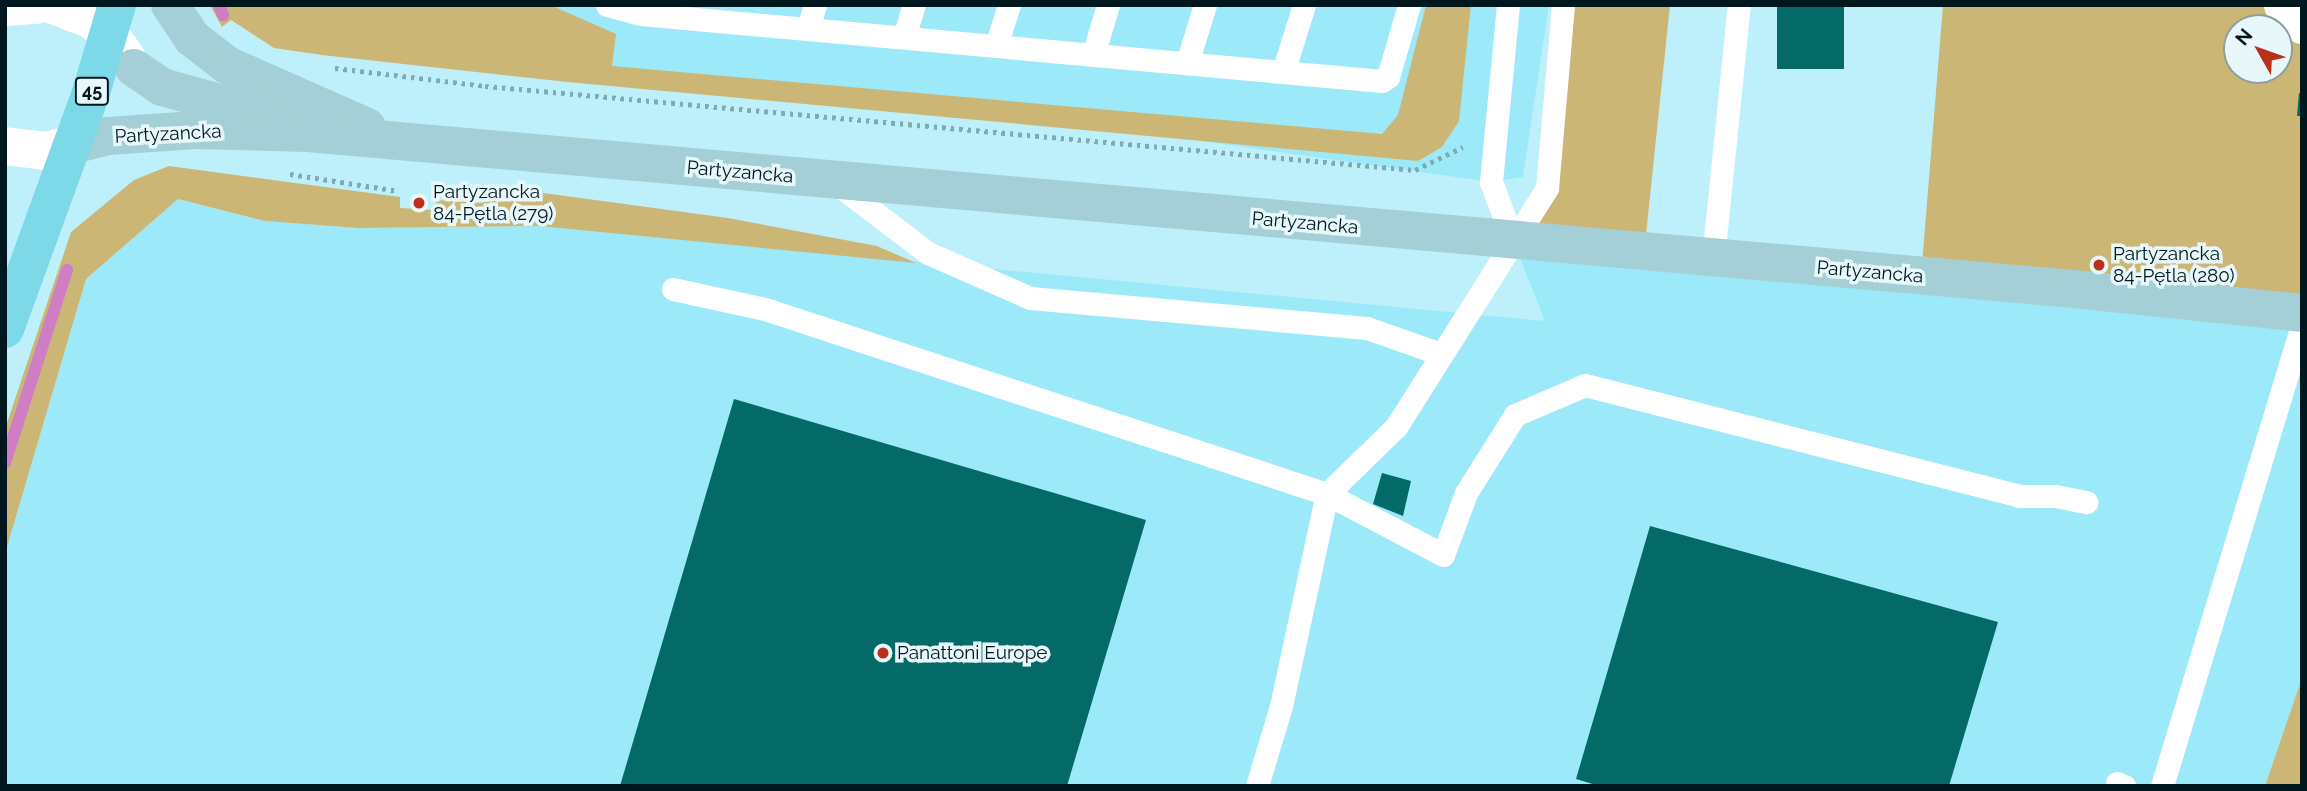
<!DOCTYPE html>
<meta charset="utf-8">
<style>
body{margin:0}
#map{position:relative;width:2307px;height:791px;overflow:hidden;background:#bef0fb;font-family:Raleway,sans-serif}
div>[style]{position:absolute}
.built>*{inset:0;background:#9ceaf9}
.green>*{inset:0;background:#cbb676}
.stream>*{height:12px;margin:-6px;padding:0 6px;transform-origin:6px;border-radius:6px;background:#cf7ec4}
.building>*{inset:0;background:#046a67;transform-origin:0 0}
.path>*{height:4.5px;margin-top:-2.25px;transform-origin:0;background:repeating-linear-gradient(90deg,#80a9b2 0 3.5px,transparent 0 8.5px)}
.service>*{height:23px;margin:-11.5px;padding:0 11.5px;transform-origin:11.5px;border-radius:11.5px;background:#fff}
.minor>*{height:38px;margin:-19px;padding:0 19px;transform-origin:19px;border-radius:19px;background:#fff}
.tertiary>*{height:38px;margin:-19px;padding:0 19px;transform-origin:19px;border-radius:19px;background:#fff}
.secondary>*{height:38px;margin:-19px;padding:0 19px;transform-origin:19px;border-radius:19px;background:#a4cfd6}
.primary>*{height:38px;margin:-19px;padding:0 19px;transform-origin:19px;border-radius:19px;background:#7dd9e7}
.dots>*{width:19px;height:19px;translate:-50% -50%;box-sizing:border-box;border:4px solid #e7f7fa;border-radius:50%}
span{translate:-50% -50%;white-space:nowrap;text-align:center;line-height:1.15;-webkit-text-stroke:7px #e7f7fa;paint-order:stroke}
.shield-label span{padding:2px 5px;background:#e7f7fa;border:2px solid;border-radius:5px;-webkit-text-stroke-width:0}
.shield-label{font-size:18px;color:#00181d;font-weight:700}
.street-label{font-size:19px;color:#00181d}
.poi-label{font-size:19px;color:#00181d}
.left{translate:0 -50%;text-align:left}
.frame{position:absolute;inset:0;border:7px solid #00181d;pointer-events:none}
.north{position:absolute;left:2223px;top:14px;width:70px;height:70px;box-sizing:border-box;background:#e7f7fa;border:2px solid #8b9ea2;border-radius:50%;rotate:310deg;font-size:19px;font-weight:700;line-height:28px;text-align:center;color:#00181d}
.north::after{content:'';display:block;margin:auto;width:24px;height:32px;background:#bc301a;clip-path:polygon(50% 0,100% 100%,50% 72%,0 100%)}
</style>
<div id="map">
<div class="built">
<div style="clip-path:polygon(472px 5px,1549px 5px,1523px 177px,1491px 182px,962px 107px,498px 61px)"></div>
<div style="clip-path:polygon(178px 199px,265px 221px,358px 228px,539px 226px,1545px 321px,1514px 243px,2302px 313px,2302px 678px,2265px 786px,5px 786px,5px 554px,20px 504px,86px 279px)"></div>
</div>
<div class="green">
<div style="clip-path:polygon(210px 5px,550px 5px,616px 34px,612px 66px,1382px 134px,1398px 115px,1426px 5px,1471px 5px,1459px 121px,1442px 147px,1418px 161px,567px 82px,322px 55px,274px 48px,231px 20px,222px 27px)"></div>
<div style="clip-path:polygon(1563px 5px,1670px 5px,1644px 254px,1514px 243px,1547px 187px)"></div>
<div style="clip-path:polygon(evenodd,1943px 5px,2283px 5px,2302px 25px,2302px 313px,1921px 277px,1943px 5px,2237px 28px,2279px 28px,2279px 70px,2237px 70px,2237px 28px)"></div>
<div style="clip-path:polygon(169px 166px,400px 197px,400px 208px,434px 210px,437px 200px,480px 203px,536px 192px,728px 218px,877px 246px,916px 263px,539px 226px,358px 228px,265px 221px,178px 199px,86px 279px,5px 554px,5px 429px,71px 232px,134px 180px)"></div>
<div style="clip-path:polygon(2302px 678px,2302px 786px,2265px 786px)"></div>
</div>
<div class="stream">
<div style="left:219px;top:5px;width:11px;rotate:68deg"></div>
<div style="left:5px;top:463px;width:203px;rotate:-72.2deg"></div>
</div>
<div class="building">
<div style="left:1777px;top:5px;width:67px;height:64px"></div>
<div style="clip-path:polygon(2299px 93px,2302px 94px,2302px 116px,2297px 116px)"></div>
<div style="clip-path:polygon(734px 399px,1146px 520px,1067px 786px,620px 786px)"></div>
<div style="clip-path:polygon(1382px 473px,1411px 481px,1403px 516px,1373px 504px)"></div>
<div style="clip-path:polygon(1650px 526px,1998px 622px,1949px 786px,1599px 786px,1576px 779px)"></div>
</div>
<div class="path">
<div style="left:335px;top:68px;width:151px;rotate:6.8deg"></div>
<div style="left:485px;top:86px;width:934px;rotate:5.16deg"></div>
<div style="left:1415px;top:170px;width:53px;rotate:-25.6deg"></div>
<div style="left:290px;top:174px;width:110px;rotate:8.9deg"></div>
</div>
<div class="service">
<div style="left:607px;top:5px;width:35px;rotate:15deg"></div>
<div style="left:641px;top:14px;width:744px;rotate:5.17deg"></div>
<div style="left:1382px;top:81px;width:7px;rotate:-34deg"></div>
<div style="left:1388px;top:77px;width:75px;rotate:-73.7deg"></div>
<div style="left:1508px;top:5px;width:178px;rotate:95.5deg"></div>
<div style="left:1491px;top:182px;width:65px;rotate:69.3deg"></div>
<div style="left:808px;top:28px;width:24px;rotate:-73deg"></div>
<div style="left:904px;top:37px;width:34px;rotate:-73deg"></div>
<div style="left:996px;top:46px;width:43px;rotate:-72.4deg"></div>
<div style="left:1093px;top:55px;width:52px;rotate:-73.3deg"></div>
<div style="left:1187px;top:63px;width:61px;rotate:-72.8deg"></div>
<div style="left:1283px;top:72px;width:70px;rotate:-72.6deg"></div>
<div style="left:836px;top:183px;width:116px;rotate:37.3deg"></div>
<div style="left:928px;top:253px;width:111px;rotate:23.8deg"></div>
<div style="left:1030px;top:298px;width:338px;rotate:5.1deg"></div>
<div style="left:1367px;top:328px;width:78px;rotate:19.4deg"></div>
<div style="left:1713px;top:259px;width:255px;rotate:-84.2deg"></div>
<div style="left:673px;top:289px;width:94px;rotate:12.3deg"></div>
<div style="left:765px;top:309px;width:592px;rotate:18.22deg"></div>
<div style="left:1327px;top:494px;width:131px;rotate:27.7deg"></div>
<div style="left:1443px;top:555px;width:66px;rotate:-69.6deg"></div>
<div style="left:1466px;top:493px;width:92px;rotate:-57.9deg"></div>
<div style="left:1515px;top:415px;width:76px;rotate:-23.2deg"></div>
<div style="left:1585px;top:385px;width:449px;rotate:14.3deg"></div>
<div style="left:2020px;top:496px;width:35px"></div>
<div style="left:2055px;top:496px;width:32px;rotate:11deg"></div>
<div style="left:2117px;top:783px;width:8px;rotate:23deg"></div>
<div style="left:1257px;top:786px;width:84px;rotate:-73.3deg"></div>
<div style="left:1281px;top:706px;width:217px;rotate:-77.8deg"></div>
<div style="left:1327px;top:494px;width:96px;rotate:-44.2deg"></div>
<div style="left:1396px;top:427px;width:283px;rotate:-57.7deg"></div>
<div style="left:1547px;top:188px;width:184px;rotate:-85deg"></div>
<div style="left:2162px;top:786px;width:482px;rotate:-73.1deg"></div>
</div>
<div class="minor">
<div style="left:2283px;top:5px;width:28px;rotate:46deg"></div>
</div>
<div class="tertiary">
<div style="left:53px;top:5px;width:40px;rotate:21deg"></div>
<div style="left:90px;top:19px;width:26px;rotate:39deg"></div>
<div style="left:110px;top:35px;width:29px;rotate:54deg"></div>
<div style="left:5px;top:7px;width:32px;rotate:-4deg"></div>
<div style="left:5px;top:146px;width:40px;rotate:7.1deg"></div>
<div style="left:45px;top:151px;width:28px;rotate:-13deg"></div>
</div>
<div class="secondary">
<div style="left:170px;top:5px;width:40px;rotate:56deg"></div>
<div style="left:192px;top:38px;width:44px;rotate:37.6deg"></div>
<div style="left:227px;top:65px;width:153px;rotate:23.9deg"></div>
<div style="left:134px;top:68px;width:34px;rotate:34deg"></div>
<div style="left:162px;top:87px;width:112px;rotate:15.5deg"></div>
<div style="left:72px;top:145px;width:36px;rotate:-14deg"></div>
<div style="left:107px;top:136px;width:89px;rotate:-3.9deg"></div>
<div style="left:196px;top:130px;width:112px;rotate:1.5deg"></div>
<div style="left:308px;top:133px;width:1773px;rotate:5.05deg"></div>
<div style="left:2074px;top:289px;width:229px;rotate:6deg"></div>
</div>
<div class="primary">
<div style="left:5px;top:329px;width:248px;rotate:-70deg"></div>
<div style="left:90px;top:96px;width:95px;rotate:-73.5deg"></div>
</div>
<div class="dots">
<div style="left:419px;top:203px;background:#bc301a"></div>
<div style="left:2099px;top:265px;background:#bc301a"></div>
<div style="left:883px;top:653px;background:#bc301a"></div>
</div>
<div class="shield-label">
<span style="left:92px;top:91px">45</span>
</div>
<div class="street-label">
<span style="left:168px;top:134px;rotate:-3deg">Partyzancka</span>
<span style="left:740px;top:172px;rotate:5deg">Partyzancka</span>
<span style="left:1305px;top:223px;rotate:5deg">Partyzancka</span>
<span style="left:1870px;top:272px;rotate:5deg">Partyzancka</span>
</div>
<div class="poi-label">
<span class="left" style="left:433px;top:203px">Partyzancka<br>84-Pętla (279)</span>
<span class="left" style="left:2113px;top:265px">Partyzancka<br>84-Pętla (280)</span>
<span class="left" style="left:897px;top:653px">Panattoni Europe</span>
</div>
<div class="frame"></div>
<div class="north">N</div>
</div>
